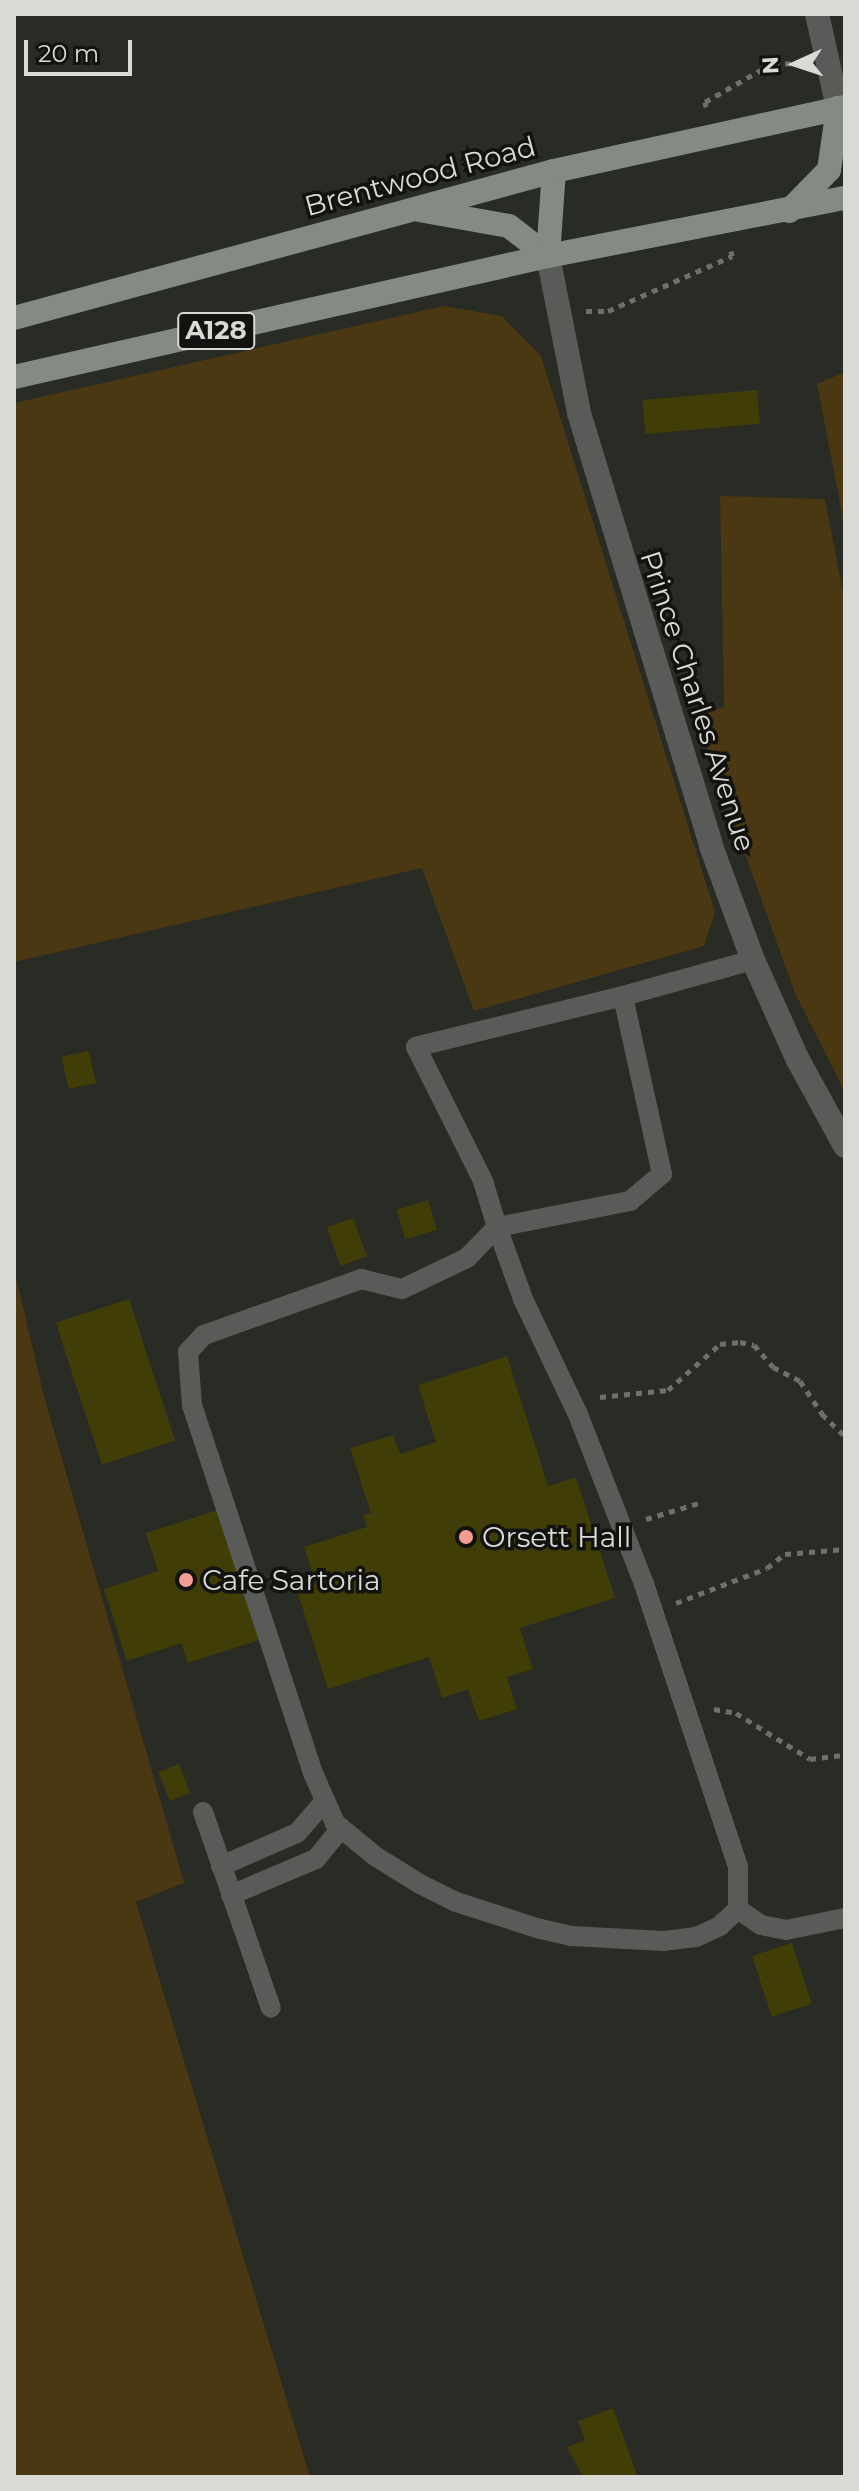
<!DOCTYPE html>
<style>
body{margin:0}
#map{position:relative;width:859px;height:2491px;overflow:hidden;background:#292b25;font-family:Montserrat,sans-serif}
div>[style]{position:absolute}
.green>*{inset:0;background:#493811}
.building>*{inset:0;background:#413d07;transform-origin:0 0}
.path>*{height:5px;margin-top:-2.5px;transform-origin:0;background:repeating-linear-gradient(90deg,#6e706a 0 6px,transparent 0 12px)}
.lane>*{height:20px;margin:-10px;padding:0 10px;transform-origin:10px;border-radius:10px;background:#585b58}
.street>*{height:24px;margin:-12px;padding:0 12px;transform-origin:12px;border-radius:12px;background:#585b58}
.primary>*{height:24px;margin:-12px;padding:0 12px;transform-origin:12px;border-radius:12px;background:#848a84}
.dots>*{width:22px;height:22px;translate:-50% -50%;box-sizing:border-box;border:4px solid #121310;border-radius:50%}
span{translate:-50% -50%;white-space:nowrap;text-align:center;line-height:1.15;-webkit-text-stroke:7px #121310;paint-order:stroke}
.shield-label span{padding:2px 6px;background:#121310;border:2px solid;border-radius:6px;-webkit-text-stroke-width:0}
.shield-label{font-size:26px;color:#d9dad6;font-weight:700}
.street-label{font-size:28px;color:#d9dad6}
.poi-label{font-size:28px;color:#d9dad6}
.left{translate:0 -50%;text-align:left}
.frame{position:absolute;inset:0;border:16px solid #d9dad6;pointer-events:none}
.north{position:absolute;left:755px;top:24px;width:80px;height:80px;-webkit-text-stroke:6px #121310;paint-order:stroke;rotate:267deg;font-size:22px;font-weight:700;line-height:32px;text-align:center;color:#d9dad6}
.north::after{content:'';display:block;margin:auto;width:28px;height:36px;background:#d9dad6;clip-path:polygon(50% 0,100% 100%,50% 72%,0 100%)}
.scale{position:absolute;left:24px;top:40px;width:108px;height:36px;box-sizing:border-box;border:4px solid #d9dad6;border-top:0;padding-left:10px;font-size:24px;line-height:28px;white-space:nowrap;color:#d9dad6;-webkit-text-stroke:6px #121310;paint-order:stroke}
</style>
<div id="map">
<div class="green">
<div style="clip-path:polygon(444px 306px,502px 316px,541px 356px,715px 912px,704px 946px,474px 1011px,422px 868px,14px 962px,14px 403px)"></div>
<div style="clip-path:polygon(845px 372px,845px 529px,817px 384px)"></div>
<div style="clip-path:polygon(720px 496px,825px 499px,845px 603px,845px 1092px,795px 993px,695px 715px,724px 707px)"></div>
<div style="clip-path:polygon(14px 1269px,44px 1396px,184px 1883px,136px 1902px,310px 2477px,14px 2477px)"></div>
</div>
<div class="building">
<div style="left:757px;top:390px;width:34px;height:115px;rotate:85deg"></div>
<div style="left:89px;top:1051px;width:33px;height:28px;rotate:78deg"></div>
<div style="left:428px;top:1200px;width:31px;height:33px;rotate:73deg"></div>
<div style="left:353px;top:1218px;width:41px;height:28px;rotate:70deg"></div>
<div style="left:129px;top:1299px;width:149px;height:77px;rotate:72deg"></div>
<div style="clip-path:polygon(507px 1356px,548px 1486px,576px 1477px,615px 1598px,520px 1628px,533px 1669px,507px 1677px,517px 1709px,479px 1721px,468px 1689px,442px 1698px,429px 1657px,328px 1689px,297px 1590px,316px 1584px,304px 1547px,367px 1527px,363px 1515px,371px 1513px,350px 1448px,393px 1435px,400px 1454px,436px 1442px,418px 1385px)"></div>
<div style="clip-path:polygon(218px 1510px,259px 1640px,188px 1663px,181px 1643px,127px 1661px,104px 1589px,158px 1571px,146px 1533px)"></div>
<div style="left:179px;top:1764px;width:31px;height:22px;rotate:69deg"></div>
<div style="left:792px;top:1943px;width:64px;height:42px;rotate:72deg"></div>
<div style="clip-path:polygon(613px 2408px,638px 2477px,583px 2477px,567px 2447px,585px 2440px,578px 2421px)"></div>
</div>
<div class="path">
<div style="left:706px;top:107px;width:5px;rotate:-101deg"></div>
<div style="left:705px;top:102px;width:78px;rotate:-29.8deg"></div>
<div style="left:773px;top:63px;width:25px;rotate:2deg"></div>
<div style="left:586px;top:311px;width:22px"></div>
<div style="left:608px;top:311px;width:136px;rotate:-23.9deg"></div>
<div style="left:732px;top:256px;width:5px;rotate:-101deg"></div>
<div style="left:600px;top:1397px;width:68px;rotate:-5.9deg"></div>
<div style="left:668px;top:1390px;width:69px;rotate:-41.5deg"></div>
<div style="left:720px;top:1344px;width:20px;rotate:-6deg"></div>
<div style="left:740px;top:1342px;width:14px;rotate:12deg"></div>
<div style="left:754px;top:1345px;width:29px;rotate:49deg"></div>
<div style="left:773px;top:1367px;width:30px;rotate:27deg"></div>
<div style="left:800px;top:1381px;width:40px;rotate:56deg"></div>
<div style="left:822px;top:1414px;width:32px;rotate:44deg"></div>
<div style="left:646px;top:1519px;width:55px;rotate:-16.8deg"></div>
<div style="left:676px;top:1603px;width:97px;rotate:-21deg"></div>
<div style="left:767px;top:1568px;width:23px;rotate:-38deg"></div>
<div style="left:785px;top:1554px;width:60px;rotate:-4.8deg"></div>
<div style="left:714px;top:1709px;width:22px;rotate:10deg"></div>
<div style="left:736px;top:1713px;width:87px;rotate:31.9deg"></div>
<div style="left:810px;top:1759px;width:35px;rotate:-7deg"></div>
</div>
<div class="lane">
<div style="left:623px;top:996px;width:213px;rotate:166.2deg"></div>
<div style="left:416px;top:1047px;width:150px;rotate:63.4deg"></div>
<div style="left:483px;top:1181px;width:48px;rotate:73.1deg"></div>
<div style="left:497px;top:1227px;width:136px;rotate:-11.1deg"></div>
<div style="left:630px;top:1201px;width:42px;rotate:-40.2deg"></div>
<div style="left:662px;top:1174px;width:182px;rotate:-102.4deg"></div>
<div style="left:623px;top:996px;width:135px;rotate:-15.5deg"></div>
<div style="left:497px;top:1227px;width:77px;rotate:70.1deg"></div>
<div style="left:523px;top:1299px;width:125px;rotate:64.5deg"></div>
<div style="left:577px;top:1412px;width:185px;rotate:68.7deg"></div>
<div style="left:644px;top:1584px;width:298px;rotate:71.6deg"></div>
<div style="left:738px;top:1867px;width:42px;rotate:90deg"></div>
<div style="left:738px;top:1909px;width:25px;rotate:137deg"></div>
<div style="left:720px;top:1926px;width:26px;rotate:155deg"></div>
<div style="left:696px;top:1937px;width:32px;rotate:173deg"></div>
<div style="left:664px;top:1941px;width:93px;rotate:-176.9deg"></div>
<div style="left:571px;top:1936px;width:32px;rotate:-167deg"></div>
<div style="left:540px;top:1929px;width:88px;rotate:-162.2deg"></div>
<div style="left:456px;top:1902px;width:40px;rotate:-153.4deg"></div>
<div style="left:420px;top:1884px;width:53px;rotate:-148.1deg"></div>
<div style="left:375px;top:1856px;width:52px;rotate:-140.5deg"></div>
<div style="left:335px;top:1823px;width:55px;rotate:-113.7deg"></div>
<div style="left:313px;top:1773px;width:386px;rotate:-108.2deg"></div>
<div style="left:192px;top:1406px;width:54px;rotate:-94.2deg"></div>
<div style="left:188px;top:1352px;width:23px;rotate:-47deg"></div>
<div style="left:204px;top:1335px;width:167px;rotate:-19.6deg"></div>
<div style="left:361px;top:1279px;width:42px;rotate:13.7deg"></div>
<div style="left:402px;top:1289px;width:72px;rotate:-25.5deg"></div>
<div style="left:467px;top:1258px;width:43px;rotate:-45.9deg"></div>
<div style="left:203px;top:1812px;width:207px;rotate:70.9deg"></div>
<div style="left:221px;top:1866px;width:83px;rotate:-23.5deg"></div>
<div style="left:297px;top:1833px;width:43px;rotate:-48.8deg"></div>
<div style="left:231px;top:1895px;width:92px;rotate:-23deg"></div>
<div style="left:316px;top:1859px;width:40px;rotate:-51deg"></div>
<div style="left:738px;top:1909px;width:28px;rotate:35deg"></div>
<div style="left:761px;top:1925px;width:25px;rotate:11deg"></div>
<div style="left:786px;top:1930px;width:60px;rotate:-11.5deg"></div>
</div>
<div class="street">
<div style="left:817px;top:14px;width:96px;rotate:77.4deg"></div>
<div style="left:548px;top:256px;width:160px;rotate:78.8deg"></div>
<div style="left:579px;top:413px;width:453px;rotate:73deg"></div>
<div style="left:711px;top:846px;width:121px;rotate:69.8deg"></div>
<div style="left:753px;top:960px;width:110px;rotate:65.8deg"></div>
<div style="left:798px;top:1060px;width:98px;rotate:61.3deg"></div>
</div>
<div class="primary">
<div style="left:419px;top:210px;width:91px;rotate:10.1deg"></div>
<div style="left:509px;top:226px;width:49px;rotate:37.6deg"></div>
<div style="left:789px;top:211px;width:57px;rotate:-45.7deg"></div>
<div style="left:829px;top:170px;width:63px;rotate:-81.7deg"></div>
<div style="left:548px;top:256px;width:85px;rotate:-86deg"></div>
<div style="left:14px;top:318px;width:560px;rotate:-15.23deg"></div>
<div style="left:554px;top:171px;width:298px;rotate:-12.4deg"></div>
<div style="left:14px;top:377px;width:548px;rotate:-12.77deg"></div>
<div style="left:548px;top:256px;width:303px;rotate:-11.1deg"></div>
</div>
<div class="dots">
<div style="left:466px;top:1537px;background:#f59c95"></div>
<div style="left:186px;top:1580px;background:#f59c95"></div>
</div>
<div class="shield-label">
<span style="left:216px;top:331px">A128</span>
</div>
<div class="street-label">
<span style="left:420px;top:176px;rotate:-15deg">Brentwood Road</span>
<span style="left:698px;top:701px;rotate:72deg">Prince Charles Avenue</span>
</div>
<div class="poi-label">
<span class="left" style="left:482px;top:1537px">Orsett Hall</span>
<span class="left" style="left:202px;top:1580px">Cafe Sartoria</span>
</div>
<div class="frame"></div>
<div class="north">N</div>
<div class="scale">20 m</div>
</div>
